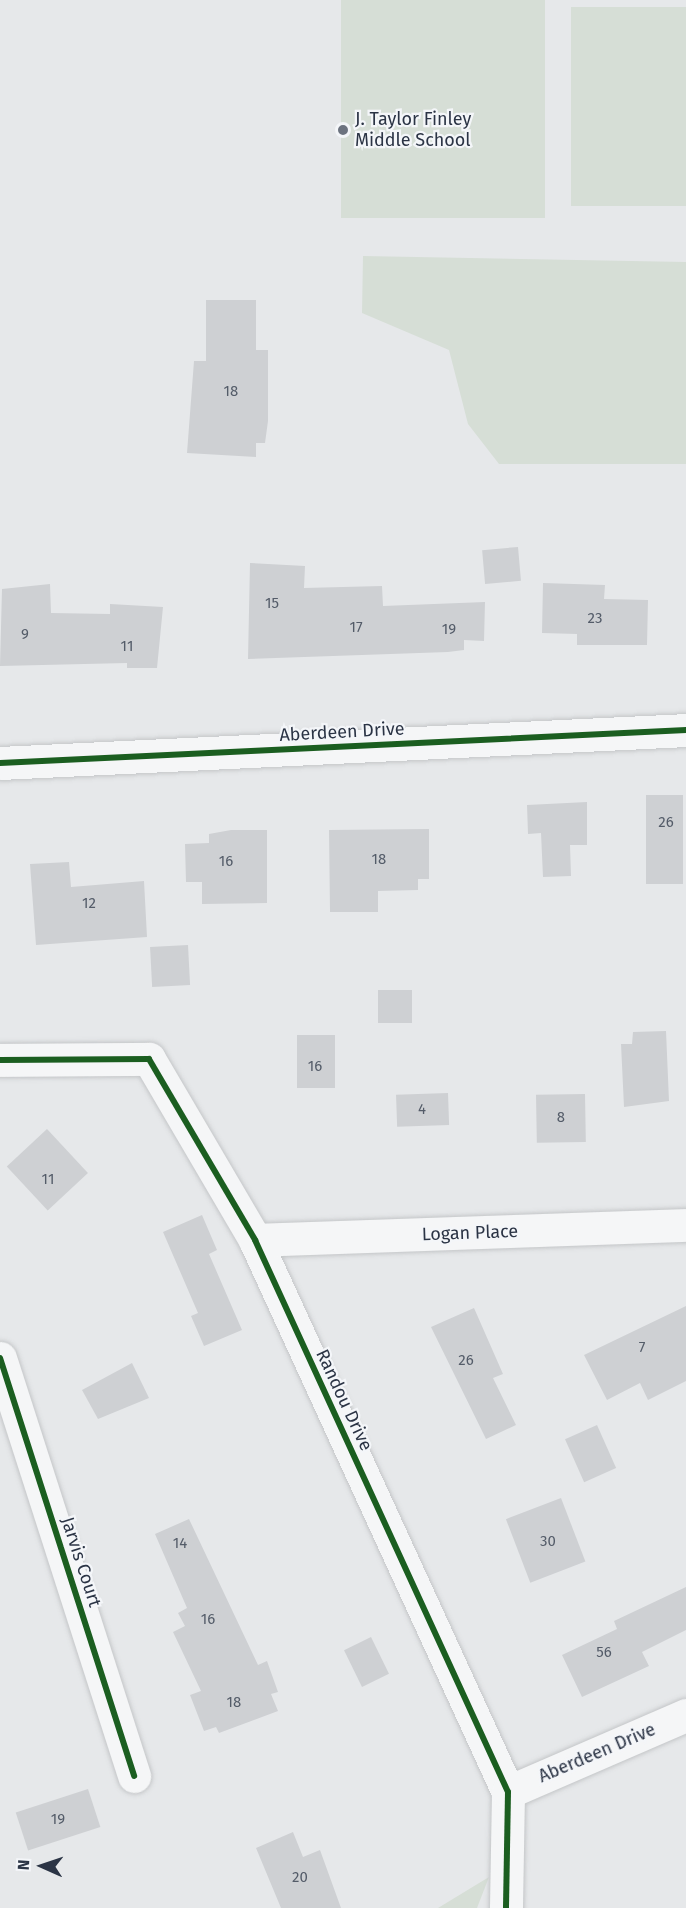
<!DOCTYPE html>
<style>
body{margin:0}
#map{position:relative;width:686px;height:1908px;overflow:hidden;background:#e6e8ea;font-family:"Fira Sans",sans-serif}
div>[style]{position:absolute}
.green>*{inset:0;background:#d6ded6;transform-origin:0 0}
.building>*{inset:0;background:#ced0d3;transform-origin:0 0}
.roads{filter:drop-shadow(0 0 2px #c4c6c8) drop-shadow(0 0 2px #c4c6c8)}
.street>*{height:33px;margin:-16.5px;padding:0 16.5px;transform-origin:16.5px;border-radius:16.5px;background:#f5f6f7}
.cycleway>*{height:6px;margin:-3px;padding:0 3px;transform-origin:3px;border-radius:3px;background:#1b5e20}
.dots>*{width:16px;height:16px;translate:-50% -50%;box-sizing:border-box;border:3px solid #f4f6f9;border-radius:50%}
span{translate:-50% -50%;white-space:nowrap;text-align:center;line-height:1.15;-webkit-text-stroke:4.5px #f4f6f9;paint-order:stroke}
.number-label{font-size:15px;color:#545c69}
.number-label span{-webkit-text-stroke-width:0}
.poi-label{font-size:18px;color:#2b3445}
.left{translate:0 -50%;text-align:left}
.street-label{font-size:18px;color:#2b3445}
.north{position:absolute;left:12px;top:1836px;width:60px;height:60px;-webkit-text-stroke:4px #f4f6f9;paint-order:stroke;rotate:273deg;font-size:16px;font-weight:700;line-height:24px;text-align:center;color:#2b3445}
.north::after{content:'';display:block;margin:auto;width:21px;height:27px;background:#2b3445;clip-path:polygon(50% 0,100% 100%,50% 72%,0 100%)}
</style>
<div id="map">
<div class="green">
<div style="left:341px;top:0;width:204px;height:218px"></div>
<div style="left:686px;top:7px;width:199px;height:115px;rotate:90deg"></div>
<div style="clip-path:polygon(363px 256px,686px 262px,686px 464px,499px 464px,468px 424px,449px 350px,362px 313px)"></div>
<div style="clip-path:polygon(489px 1877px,477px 1908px,438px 1908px)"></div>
</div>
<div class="building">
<div style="clip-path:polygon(206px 300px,256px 300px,256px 350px,268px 350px,268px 421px,265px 443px,256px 443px,256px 457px,187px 453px,194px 361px,206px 361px)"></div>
<div style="left:518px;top:547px;width:34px;height:36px;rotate:85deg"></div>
<div style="clip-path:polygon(250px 563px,305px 566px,304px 588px,382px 586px,383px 606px,485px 602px,484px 641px,464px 640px,464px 650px,448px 652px,248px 659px)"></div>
<div style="clip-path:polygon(543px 583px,605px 585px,604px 599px,648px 600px,647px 645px,577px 645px,577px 634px,542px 633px)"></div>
<div style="clip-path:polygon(50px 584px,51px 613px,110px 614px,110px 604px,163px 607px,157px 668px,127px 668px,127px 663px,0 666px,2px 589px)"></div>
<div style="left:646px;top:795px;width:37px;height:89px"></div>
<div style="clip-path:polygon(587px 802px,587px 845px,570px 845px,571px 876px,543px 877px,541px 833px,528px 834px,527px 805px)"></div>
<div style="clip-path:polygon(429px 829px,429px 879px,418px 879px,418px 890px,378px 891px,378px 912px,330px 912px,329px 830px)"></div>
<div style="clip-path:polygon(231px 830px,267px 830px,267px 903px,202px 904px,202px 882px,186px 882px,185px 844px,209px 843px,209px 834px)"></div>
<div style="clip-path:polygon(69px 862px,71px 887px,144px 881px,147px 937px,36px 945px,30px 864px)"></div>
<div style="left:188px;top:945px;width:40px;height:38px;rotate:87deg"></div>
<div style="left:412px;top:990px;width:33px;height:34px;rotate:90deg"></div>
<div style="clip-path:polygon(666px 1031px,669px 1101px,624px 1107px,621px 1044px,632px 1044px,633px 1032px)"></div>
<div style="left:297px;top:1035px;width:38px;height:53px"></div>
<div style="left:448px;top:1093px;width:32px;height:52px;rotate:88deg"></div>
<div style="left:585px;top:1094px;width:48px;height:49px;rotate:89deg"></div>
<div style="left:47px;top:1129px;width:60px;height:55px;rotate:47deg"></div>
<div style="clip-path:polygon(202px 1215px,217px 1250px,209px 1254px,242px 1330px,204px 1346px,191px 1316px,198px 1313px,163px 1232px)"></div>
<div style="clip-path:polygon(686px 1306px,686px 1381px,648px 1400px,640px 1383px,607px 1400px,584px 1355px)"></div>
<div style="clip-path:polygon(474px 1308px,503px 1374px,493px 1378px,516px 1425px,486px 1439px,431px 1327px)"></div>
<div style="clip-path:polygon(132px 1363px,149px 1398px,98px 1419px,82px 1390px)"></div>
<div style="left:597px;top:1425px;width:47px;height:35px;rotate:66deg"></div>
<div style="left:561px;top:1498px;width:68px;height:59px;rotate:69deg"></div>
<div style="clip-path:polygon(189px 1519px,258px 1665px,267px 1661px,278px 1692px,271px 1694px,278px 1711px,219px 1733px,216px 1727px,204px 1731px,190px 1695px,201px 1691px,173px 1632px,185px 1626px,178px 1613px,187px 1608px,155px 1534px)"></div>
<div style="clip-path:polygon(686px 1587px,686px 1630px,642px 1652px,649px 1666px,582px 1697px,562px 1655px,617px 1629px,614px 1621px)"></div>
<div style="left:371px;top:1637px;width:41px;height:30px;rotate:64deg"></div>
<div style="left:88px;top:1789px;width:40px;height:76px;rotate:72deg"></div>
<div style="clip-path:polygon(293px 1832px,303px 1857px,320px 1850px,341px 1908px,281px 1908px,256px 1848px)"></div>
</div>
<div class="roads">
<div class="street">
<div style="left:0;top:763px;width:687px;rotate:-2.75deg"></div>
<div style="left:0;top:1060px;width:149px;rotate:-0.4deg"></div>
<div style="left:149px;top:1059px;width:210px;rotate:59.6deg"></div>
<div style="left:255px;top:1240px;width:607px;rotate:65.38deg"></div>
<div style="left:508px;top:1792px;width:116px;rotate:91deg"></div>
<div style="left:255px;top:1240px;width:431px;rotate:-2deg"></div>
<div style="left:0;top:1358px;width:439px;rotate:72.2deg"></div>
<div style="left:508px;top:1792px;width:194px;rotate:-23.4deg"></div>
</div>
</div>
<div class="cycleway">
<div style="left:0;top:763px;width:687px;rotate:-2.75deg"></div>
<div style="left:0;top:1060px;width:149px;rotate:-0.4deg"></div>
<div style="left:149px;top:1059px;width:210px;rotate:59.6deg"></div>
<div style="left:255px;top:1240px;width:607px;rotate:65.38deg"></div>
<div style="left:508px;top:1792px;width:116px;rotate:91deg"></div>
<div style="left:0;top:1358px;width:439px;rotate:72.2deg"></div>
</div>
<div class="dots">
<div style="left:343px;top:130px;background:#6c737f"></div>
</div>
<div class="number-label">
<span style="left:231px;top:392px">18</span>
<span style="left:272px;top:604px">15</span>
<span style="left:595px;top:619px">23</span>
<span style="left:356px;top:628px">17</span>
<span style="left:449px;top:630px">19</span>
<span style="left:25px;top:635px">9</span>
<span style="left:127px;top:647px">11</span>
<span style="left:666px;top:823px">26</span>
<span style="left:379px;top:860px">18</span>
<span style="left:226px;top:862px">16</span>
<span style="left:89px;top:904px">12</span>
<span style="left:315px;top:1067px">16</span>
<span style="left:422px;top:1110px">4</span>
<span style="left:561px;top:1118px">8</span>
<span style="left:48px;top:1180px">11</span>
<span style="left:642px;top:1348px">7</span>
<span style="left:466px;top:1361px">26</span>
<span style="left:548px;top:1542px">30</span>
<span style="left:180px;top:1544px">14</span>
<span style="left:208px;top:1620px">16</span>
<span style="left:604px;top:1653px">56</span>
<span style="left:234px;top:1703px">18</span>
<span style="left:58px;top:1820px">19</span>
<span style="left:300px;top:1878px">20</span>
</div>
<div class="poi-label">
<span class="left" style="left:355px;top:130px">J. Taylor Finley<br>Middle School</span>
</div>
<div class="street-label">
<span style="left:342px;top:732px;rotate:-3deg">Aberdeen Drive</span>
<span style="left:470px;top:1233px;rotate:-2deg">Logan Place</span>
<span style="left:344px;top:1400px;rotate:65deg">Randou Drive</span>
<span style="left:81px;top:1562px;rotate:72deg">Jarvis Court</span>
<span style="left:597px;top:1753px;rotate:-23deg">Aberdeen Drive</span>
</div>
<div class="north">N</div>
</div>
